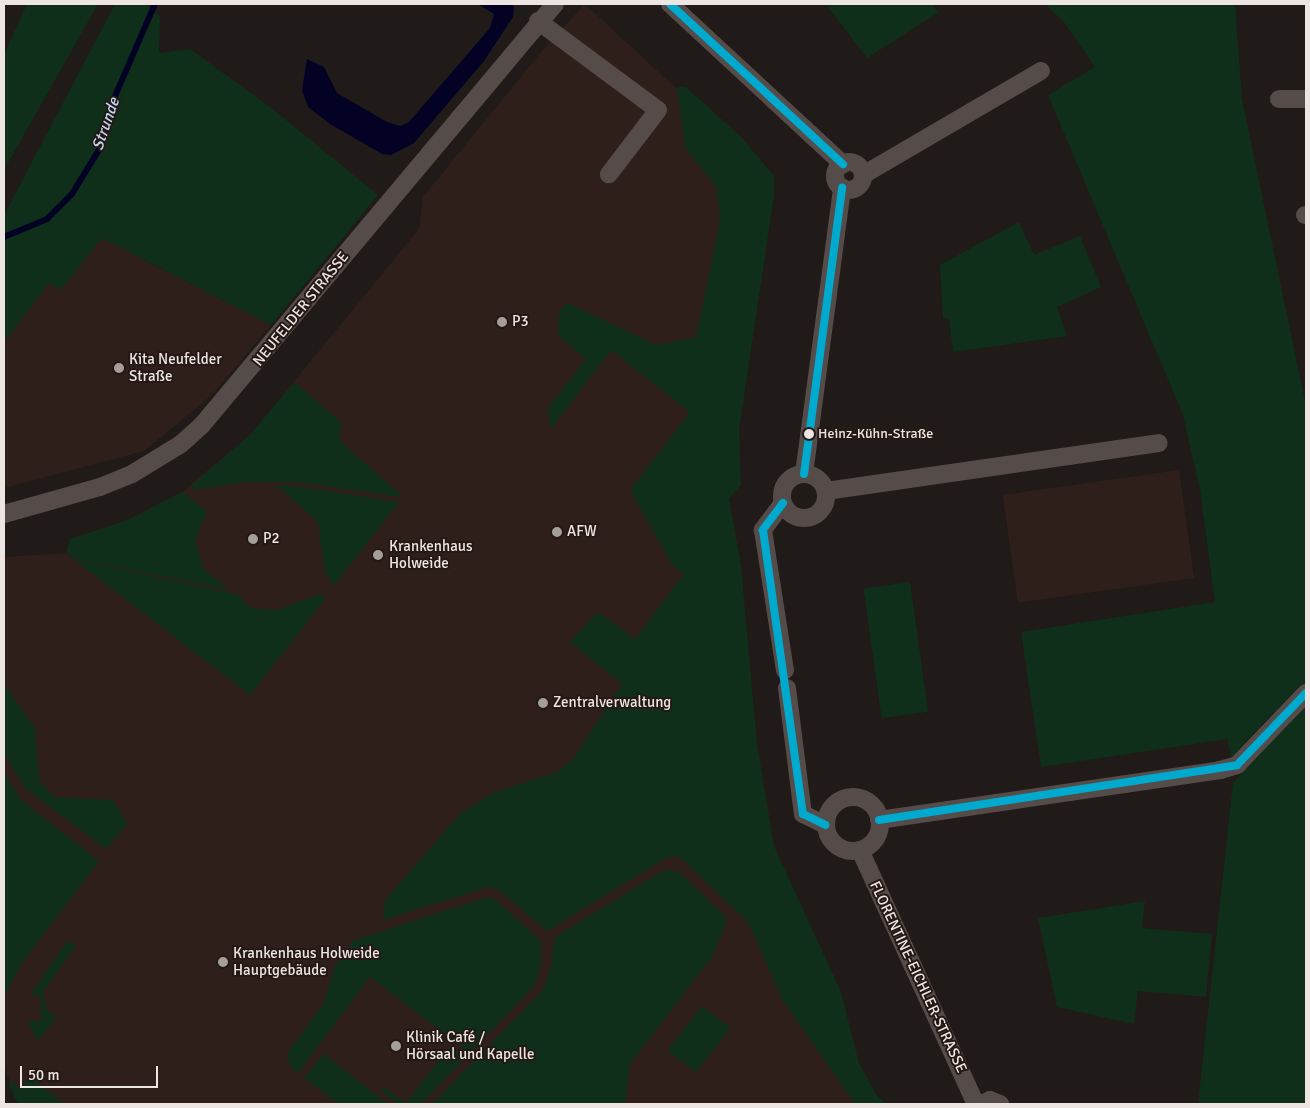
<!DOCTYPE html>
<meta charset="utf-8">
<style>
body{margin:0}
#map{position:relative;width:1310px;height:1108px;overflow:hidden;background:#201a18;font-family:Signika,sans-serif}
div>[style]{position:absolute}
.built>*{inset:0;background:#2f1f1a;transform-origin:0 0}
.green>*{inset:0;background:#0f2f1b;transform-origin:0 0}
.water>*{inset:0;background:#030225}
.stream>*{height:5.5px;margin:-2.75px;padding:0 2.75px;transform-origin:2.75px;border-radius:2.75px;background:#030225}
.minor>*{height:18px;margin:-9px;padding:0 9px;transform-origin:9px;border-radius:9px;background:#554b48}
.minor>.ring{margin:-9px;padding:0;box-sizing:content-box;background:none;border:18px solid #554b48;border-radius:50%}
.bus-1>*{height:8px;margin:-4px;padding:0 4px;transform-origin:4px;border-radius:4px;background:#00a9ce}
.dots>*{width:14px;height:14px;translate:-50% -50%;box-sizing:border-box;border:2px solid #241915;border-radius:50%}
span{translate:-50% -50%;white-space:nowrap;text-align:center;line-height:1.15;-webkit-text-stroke:4px #241915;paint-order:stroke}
.bus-label{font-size:14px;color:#ede5e2}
.left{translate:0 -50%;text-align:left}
.street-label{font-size:15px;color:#ede5e2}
.poi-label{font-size:15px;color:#ede5e2}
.water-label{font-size:16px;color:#c1d7f6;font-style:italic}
.frame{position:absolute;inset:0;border:5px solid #ede5e2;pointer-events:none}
.scale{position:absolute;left:20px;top:1066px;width:138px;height:22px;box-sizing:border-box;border:2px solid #ede5e2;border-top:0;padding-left:6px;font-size:15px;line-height:18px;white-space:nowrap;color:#ede5e2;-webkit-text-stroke:4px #241915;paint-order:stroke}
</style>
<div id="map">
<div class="built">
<div style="clip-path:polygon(585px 4px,762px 168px,721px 573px,778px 873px,858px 1065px,881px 1104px,18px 1104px,4px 1066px,4px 557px,66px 553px,70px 539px,128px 520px,182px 492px,251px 434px,419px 229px,423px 197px,546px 46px)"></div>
<div style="clip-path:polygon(102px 238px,271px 325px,212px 395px,144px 451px,4px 488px,4px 342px,49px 283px,61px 290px)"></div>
<div style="left:1179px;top:470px;width:109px;height:178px;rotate:82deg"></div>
</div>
<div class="green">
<div style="clip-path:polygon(27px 4px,98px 4px,4px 170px,4px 54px)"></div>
<div style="clip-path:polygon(115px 4px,145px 4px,160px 16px,159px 53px,190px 49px,269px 106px,378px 195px,271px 325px,102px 238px,61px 290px,49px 283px,4px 342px,4px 215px)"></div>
<div style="clip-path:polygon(826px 4px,931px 4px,939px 12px,867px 58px)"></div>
<div style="clip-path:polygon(1045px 4px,1235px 4px,1242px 99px,1306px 406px,1306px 679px,1231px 757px,1227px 739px,1041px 767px,1021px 632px,1215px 602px,1200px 490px,1183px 415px,1048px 95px,1095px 67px,1064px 22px)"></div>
<div style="clip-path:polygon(677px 87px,686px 87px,742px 138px,774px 176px,774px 196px,739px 430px,741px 485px,729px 499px,741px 565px,757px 744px,774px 846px,841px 992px,859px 1063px,877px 1096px,887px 1104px,855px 1104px,782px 999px,748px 922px,679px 856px,666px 858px,547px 931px,500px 891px,488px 887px,383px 920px,385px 900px,460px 814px,493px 793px,557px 772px,573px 759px,622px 684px,570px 642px,598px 612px,635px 639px,684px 574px,672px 565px,630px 490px,690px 412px,611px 350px,551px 429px,548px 408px,586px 359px,558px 335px,559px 311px,568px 303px,656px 345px,696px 337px,720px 221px,717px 188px,685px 148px)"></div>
<div style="clip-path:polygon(1019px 222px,1034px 255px,1080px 236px,1101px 287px,1057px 307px,1067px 336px,953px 352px,949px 319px,943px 318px,940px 265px)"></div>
<div style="clip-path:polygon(294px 382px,341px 422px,340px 441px,403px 497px,295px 482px,244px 482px,196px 490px,191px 486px,251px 434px)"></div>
<div style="clip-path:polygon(276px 485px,295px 486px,399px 502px,334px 586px,325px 572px,318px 522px)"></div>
<div style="clip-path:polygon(182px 492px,207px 511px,195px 540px,203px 569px,230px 590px,72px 558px,67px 553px,70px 539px,128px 520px)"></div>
<div style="clip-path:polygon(79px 560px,236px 594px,252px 608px,277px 610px,321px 594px,326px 598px,250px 695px,76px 561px)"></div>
<div style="left:910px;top:582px;width:131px;height:47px;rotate:82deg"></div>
<div style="clip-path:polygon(4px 684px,35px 728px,39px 780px,54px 797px,113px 800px,127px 824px,106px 849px,25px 788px,4px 753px)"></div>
<div style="clip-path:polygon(1306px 705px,1306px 1104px,1198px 1104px,1233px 783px)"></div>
<div style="clip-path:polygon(4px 773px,21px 800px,99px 861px,22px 963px,4px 996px)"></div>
<div style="clip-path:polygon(672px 870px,680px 873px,725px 916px,726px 923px,714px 954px,630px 1064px,625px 1104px,432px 1104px,543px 990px,551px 966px,554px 941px,558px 935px,663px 871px)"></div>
<div style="clip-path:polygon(488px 897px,496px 900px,541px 941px,541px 964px,534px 986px,470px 1053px,370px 977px,298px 1073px,289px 1064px,288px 1052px,324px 1003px,335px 965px,354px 940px)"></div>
<div style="clip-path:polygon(1145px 901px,1142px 928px,1212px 934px,1206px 997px,1138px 991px,1134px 1024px,1057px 1007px,1038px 918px)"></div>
<div style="clip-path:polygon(68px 940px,76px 946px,43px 992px,46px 1008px,56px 1018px,38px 1041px,28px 1022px,42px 1020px,40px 996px,30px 995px)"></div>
<div style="left:702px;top:1006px;width:36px;height:56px;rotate:38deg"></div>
<div style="clip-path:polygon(450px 1046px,467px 1056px,421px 1104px,398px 1104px,381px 1091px,384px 1087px,406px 1103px)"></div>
<div style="clip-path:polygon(324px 1054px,388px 1104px,338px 1104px,304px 1078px)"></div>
<div style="clip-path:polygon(29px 1077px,65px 1104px,18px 1104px,9px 1085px,10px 1080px,20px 1089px)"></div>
</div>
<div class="water">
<div style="clip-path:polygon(478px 4px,510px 4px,514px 6px,513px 17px,484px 61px,414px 143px,391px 155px,382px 154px,330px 124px,308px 107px,302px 90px,307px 59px,324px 67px,337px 93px,387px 122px,400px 126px,409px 122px,490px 28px,494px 14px)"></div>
</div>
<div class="stream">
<div style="left:4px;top:237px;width:47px;rotate:-22.7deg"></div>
<div style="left:47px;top:219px;width:35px;rotate:-45deg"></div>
<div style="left:72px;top:194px;width:52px;rotate:-58.5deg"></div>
<div style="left:99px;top:150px;width:51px;rotate:-74.1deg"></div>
<div style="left:113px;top:101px;width:106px;rotate:-66.6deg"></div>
</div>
<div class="minor">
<div style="left:670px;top:4px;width:236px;rotate:42.8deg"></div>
<div style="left:538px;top:21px;width:149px;rotate:36.6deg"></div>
<div style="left:658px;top:110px;width:81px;rotate:127.4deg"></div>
<div style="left:1279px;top:99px;width:27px"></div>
<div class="ring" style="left:835px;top:162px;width:10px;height:10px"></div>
<div style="left:863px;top:175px;width:206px;rotate:-30.3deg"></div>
<div style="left:1305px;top:215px;width:1px"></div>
<div class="ring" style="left:782px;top:474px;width:26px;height:26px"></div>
<div style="left:804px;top:474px;width:289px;rotate:-82.4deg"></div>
<div style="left:826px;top:491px;width:336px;rotate:-8.2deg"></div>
<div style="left:783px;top:503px;width:34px;rotate:127deg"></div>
<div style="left:763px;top:530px;width:142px;rotate:81.1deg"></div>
<div style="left:4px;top:514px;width:100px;rotate:-15.7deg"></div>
<div style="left:100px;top:487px;width:35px;rotate:-22deg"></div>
<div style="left:132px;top:474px;width:57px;rotate:-31.5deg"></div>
<div style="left:181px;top:444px;width:28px;rotate:-42deg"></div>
<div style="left:202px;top:425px;width:549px;rotate:-50.02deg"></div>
<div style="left:787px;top:688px;width:127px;rotate:82.8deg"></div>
<div style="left:803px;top:814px;width:25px;rotate:26deg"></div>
<div class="ring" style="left:826px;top:797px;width:36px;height:36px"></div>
<div style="left:879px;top:820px;width:345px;rotate:-8.3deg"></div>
<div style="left:1220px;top:770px;width:18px;rotate:-16deg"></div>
<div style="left:1237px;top:765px;width:100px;rotate:-46.2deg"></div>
<div style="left:860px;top:850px;width:279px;rotate:65.5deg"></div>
<div style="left:982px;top:1104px;width:9px;rotate:-27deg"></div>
<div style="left:990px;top:1100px;width:11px;rotate:22deg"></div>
</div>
<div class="bus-1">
<div style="left:670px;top:4px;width:236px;rotate:42.8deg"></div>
<div style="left:804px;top:474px;width:289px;rotate:-82.4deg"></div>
<div style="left:783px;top:503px;width:34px;rotate:127deg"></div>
<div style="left:763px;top:530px;width:287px;rotate:82deg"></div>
<div style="left:803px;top:814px;width:25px;rotate:26deg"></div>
<div style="left:879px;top:820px;width:362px;rotate:-8.7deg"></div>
<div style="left:1237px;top:765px;width:100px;rotate:-46.2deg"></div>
</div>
<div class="dots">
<div style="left:502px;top:322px;background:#a59e9b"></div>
<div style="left:119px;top:368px;background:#a59e9b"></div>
<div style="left:809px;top:434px;background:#ede5e2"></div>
<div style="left:557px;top:532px;background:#a59e9b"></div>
<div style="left:253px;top:539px;background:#a59e9b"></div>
<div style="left:378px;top:555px;background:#a59e9b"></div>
<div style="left:543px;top:703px;background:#a59e9b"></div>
<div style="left:223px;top:962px;background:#a59e9b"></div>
<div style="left:396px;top:1046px;background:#a59e9b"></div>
</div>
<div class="bus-label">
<span class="left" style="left:818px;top:434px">Heinz-Kühn-Straße</span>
</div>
<div class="street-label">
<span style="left:301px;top:309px;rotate:-51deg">NEUFELDER STRASSE</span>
<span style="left:918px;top:977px;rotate:65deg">FLORENTINE-EICHLER-STRASSE</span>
</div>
<div class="poi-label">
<span class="left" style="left:512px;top:322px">P3</span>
<span class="left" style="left:129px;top:368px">Kita Neufelder<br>Straße</span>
<span class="left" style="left:567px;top:532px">AFW</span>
<span class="left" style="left:263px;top:539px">P2</span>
<span class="left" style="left:389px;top:555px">Krankenhaus<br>Holweide</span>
<span class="left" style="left:553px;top:703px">Zentralverwaltung</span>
<span class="left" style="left:233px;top:962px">Krankenhaus Holweide<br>Hauptgebäude</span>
<span class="left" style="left:406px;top:1046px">Klinik Café /<br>Hörsaal und Kapelle</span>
</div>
<div class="water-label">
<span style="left:106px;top:124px;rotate:-71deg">Strunde</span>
</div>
<div class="frame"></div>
<div class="scale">50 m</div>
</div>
